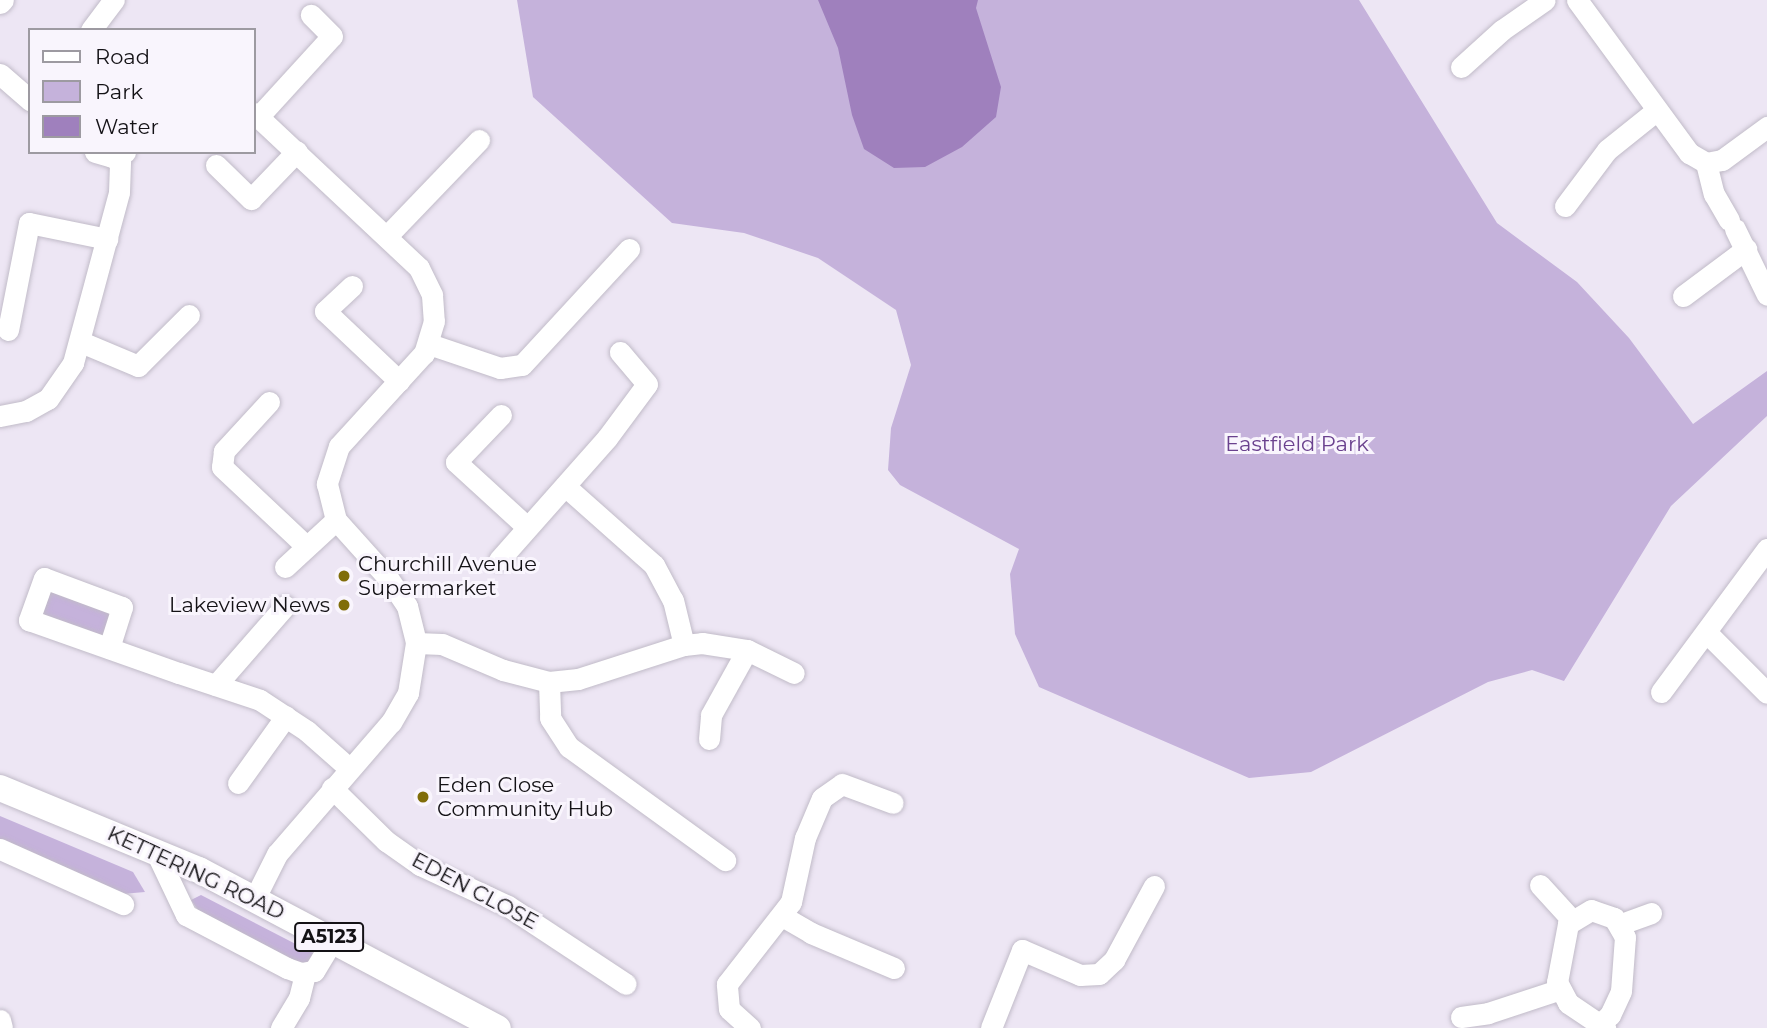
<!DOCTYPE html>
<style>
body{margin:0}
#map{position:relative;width:1767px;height:1028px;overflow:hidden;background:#ede6f4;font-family:Montserrat,sans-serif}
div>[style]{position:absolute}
.green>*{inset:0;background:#c5b2db}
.water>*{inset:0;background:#9f80bd}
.roads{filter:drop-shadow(0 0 2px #c1bbc8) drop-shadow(0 0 2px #c1bbc8)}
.minor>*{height:21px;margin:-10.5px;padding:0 10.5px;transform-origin:10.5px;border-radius:10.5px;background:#fff}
.major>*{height:26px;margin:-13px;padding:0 13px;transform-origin:13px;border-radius:13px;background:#fff}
.dots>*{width:19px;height:19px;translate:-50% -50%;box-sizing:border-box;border:4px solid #f9f5fd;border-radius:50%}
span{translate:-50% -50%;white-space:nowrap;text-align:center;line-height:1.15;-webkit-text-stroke:6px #f9f5fd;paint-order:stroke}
.shield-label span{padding:2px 5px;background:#f9f5fd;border:2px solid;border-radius:5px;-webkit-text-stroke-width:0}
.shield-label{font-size:19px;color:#141216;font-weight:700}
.park-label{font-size:21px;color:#6a418e}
.poi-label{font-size:21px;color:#141216}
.left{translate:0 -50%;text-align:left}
.right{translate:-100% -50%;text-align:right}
.street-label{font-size:21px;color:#141216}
.legend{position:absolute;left:28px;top:28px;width:228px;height:126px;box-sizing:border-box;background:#f9f5fd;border:2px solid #9d9aa1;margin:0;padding:9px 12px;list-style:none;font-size:21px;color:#141216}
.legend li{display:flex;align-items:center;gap:14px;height:35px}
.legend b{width:35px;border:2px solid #9d9aa1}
</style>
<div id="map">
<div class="green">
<div style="clip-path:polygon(517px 0,1359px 0,1497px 223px,1577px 282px,1629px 338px,1693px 424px,1767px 371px,1767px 416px,1671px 506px,1564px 681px,1532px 670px,1488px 682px,1311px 772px,1249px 778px,1039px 687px,1015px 634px,1010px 574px,1019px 549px,900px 485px,888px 470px,891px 428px,911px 365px,896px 310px,818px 258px,744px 233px,672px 223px,533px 97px)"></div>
<div style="clip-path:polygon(50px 588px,107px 604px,113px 619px,102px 635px,45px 619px,38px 605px)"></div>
<div style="clip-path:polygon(0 816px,133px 872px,145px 892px,122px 894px,0 842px)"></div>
<div style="clip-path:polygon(201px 895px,313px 953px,307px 971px,198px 910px,191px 900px)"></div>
</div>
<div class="water">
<div style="clip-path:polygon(818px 0,978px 0,976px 8px,1001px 87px,996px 117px,962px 147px,925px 167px,894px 168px,864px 149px,852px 115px,838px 48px)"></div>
</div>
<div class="roads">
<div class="minor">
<div style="left:1577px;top:0;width:190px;rotate:53.8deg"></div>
<div style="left:1689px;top:153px;width:20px;rotate:30deg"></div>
<div style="left:1706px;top:163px;width:32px;rotate:76deg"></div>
<div style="left:1714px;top:194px;width:30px;rotate:60deg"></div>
<div style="left:0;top:3px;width:4px;rotate:-45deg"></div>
<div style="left:91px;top:30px;width:38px;rotate:-53deg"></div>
<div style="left:1461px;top:67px;width:55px;rotate:-42.1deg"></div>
<div style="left:1502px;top:30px;width:52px;rotate:-34.9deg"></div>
<div style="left:0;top:74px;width:40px;rotate:41deg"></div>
<div style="left:254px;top:113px;width:226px;rotate:43.2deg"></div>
<div style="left:419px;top:268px;width:30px;rotate:64deg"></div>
<div style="left:432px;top:295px;width:26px;rotate:86deg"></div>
<div style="left:434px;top:321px;width:34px;rotate:107deg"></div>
<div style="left:424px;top:353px;width:126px;rotate:132.4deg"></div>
<div style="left:339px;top:446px;width:40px;rotate:108deg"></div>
<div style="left:327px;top:484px;width:37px;rotate:76deg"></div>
<div style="left:336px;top:520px;width:78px;rotate:48.1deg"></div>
<div style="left:388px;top:578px;width:34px;rotate:56deg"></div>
<div style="left:407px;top:606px;width:38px;rotate:76deg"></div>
<div style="left:416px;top:643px;width:51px;rotate:99.1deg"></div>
<div style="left:408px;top:693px;width:34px;rotate:120deg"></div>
<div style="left:391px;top:722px;width:174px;rotate:130.8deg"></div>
<div style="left:277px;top:854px;width:49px;rotate:116.6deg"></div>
<div style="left:259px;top:116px;width:108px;rotate:-47.6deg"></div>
<div style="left:332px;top:36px;width:30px;rotate:-135deg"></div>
<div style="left:95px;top:152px;width:18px;rotate:16deg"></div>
<div style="left:112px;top:157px;width:14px;rotate:-21deg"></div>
<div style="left:1706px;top:163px;width:16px;rotate:-11deg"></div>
<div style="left:1722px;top:160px;width:56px;rotate:-36.3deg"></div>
<div style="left:216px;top:165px;width:49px;rotate:44.2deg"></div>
<div style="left:251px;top:199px;width:66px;rotate:-46.2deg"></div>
<div style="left:1565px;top:206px;width:70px;rotate:-53.1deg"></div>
<div style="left:1607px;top:150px;width:64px;rotate:-38.7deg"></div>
<div style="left:1735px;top:229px;width:73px;rotate:64.1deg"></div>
<div style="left:387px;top:236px;width:133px;rotate:-46.2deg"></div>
<div style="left:352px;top:286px;width:37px;rotate:137deg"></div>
<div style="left:325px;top:311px;width:102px;rotate:43.4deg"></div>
<div style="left:1683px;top:296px;width:79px;rotate:-36.7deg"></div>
<div style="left:8px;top:330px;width:109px;rotate:-78.9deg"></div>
<div style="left:29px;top:223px;width:80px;rotate:11.6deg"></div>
<div style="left:81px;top:342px;width:62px;rotate:22.8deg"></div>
<div style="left:138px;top:366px;width:72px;rotate:-45deg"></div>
<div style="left:429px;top:344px;width:75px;rotate:18.7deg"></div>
<div style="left:500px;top:368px;width:22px;rotate:-8deg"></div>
<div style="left:522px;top:365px;width:158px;rotate:-47.3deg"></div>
<div style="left:269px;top:402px;width:67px;rotate:132.6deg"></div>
<div style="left:224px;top:451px;width:16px;rotate:97deg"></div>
<div style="left:222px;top:467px;width:114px;rotate:43.2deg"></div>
<div style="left:501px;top:415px;width:65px;rotate:133.8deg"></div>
<div style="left:456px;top:462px;width:96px;rotate:42.5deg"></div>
<div style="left:0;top:416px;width:26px;rotate:-11deg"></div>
<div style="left:26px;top:411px;width:25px;rotate:-29deg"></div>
<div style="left:48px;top:399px;width:44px;rotate:-55.2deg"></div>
<div style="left:73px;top:363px;width:177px;rotate:-74.9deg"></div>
<div style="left:119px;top:192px;width:37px;rotate:-88deg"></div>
<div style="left:565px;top:486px;width:119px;rotate:41.6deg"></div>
<div style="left:654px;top:565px;width:40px;rotate:62deg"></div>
<div style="left:673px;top:600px;width:46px;rotate:76.3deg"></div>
<div style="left:499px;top:560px;width:163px;rotate:-48.5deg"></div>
<div style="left:607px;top:438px;width:67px;rotate:-53.5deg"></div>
<div style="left:647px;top:384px;width:42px;rotate:-130.2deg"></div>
<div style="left:285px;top:567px;width:69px;rotate:-42.7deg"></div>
<div style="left:1706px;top:632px;width:86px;rotate:45deg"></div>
<div style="left:416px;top:643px;width:26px;rotate:2deg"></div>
<div style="left:442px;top:644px;width:66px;rotate:23.1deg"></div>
<div style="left:503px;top:670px;width:48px;rotate:14.6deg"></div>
<div style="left:549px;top:682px;width:29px;rotate:-6deg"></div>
<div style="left:578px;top:679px;width:111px;rotate:-17.8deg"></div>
<div style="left:684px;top:645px;width:18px;rotate:-6deg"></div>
<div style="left:702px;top:643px;width:46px;rotate:8.8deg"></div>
<div style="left:747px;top:650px;width:52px;rotate:26.1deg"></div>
<div style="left:109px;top:648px;width:43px;rotate:-72.4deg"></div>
<div style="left:122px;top:607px;width:83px;rotate:-159.6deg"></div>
<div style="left:44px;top:578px;width:45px;rotate:109.7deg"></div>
<div style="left:29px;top:620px;width:159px;rotate:19.5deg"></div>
<div style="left:179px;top:673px;width:85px;rotate:18.4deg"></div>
<div style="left:260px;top:700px;width:56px;rotate:33.4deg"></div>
<div style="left:307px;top:731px;width:56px;rotate:41.4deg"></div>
<div style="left:549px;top:682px;width:36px;rotate:88deg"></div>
<div style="left:550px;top:718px;width:35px;rotate:57deg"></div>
<div style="left:569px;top:747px;width:193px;rotate:35.9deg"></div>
<div style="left:216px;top:685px;width:105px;rotate:-48.9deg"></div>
<div style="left:1661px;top:692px;width:178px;rotate:-53.5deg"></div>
<div style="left:709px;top:739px;width:24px;rotate:-85deg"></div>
<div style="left:711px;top:715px;width:74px;rotate:-61deg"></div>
<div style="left:238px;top:783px;width:82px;rotate:-54.4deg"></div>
<div style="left:332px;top:788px;width:76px;rotate:44.5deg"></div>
<div style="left:386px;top:841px;width:42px;rotate:35.2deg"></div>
<div style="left:420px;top:865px;width:97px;rotate:25deg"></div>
<div style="left:508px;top:906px;width:141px;rotate:33.5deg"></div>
<div style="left:0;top:849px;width:135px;rotate:24.1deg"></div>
<div style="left:156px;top:852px;width:70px;rotate:64.5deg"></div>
<div style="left:186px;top:915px;width:114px;rotate:27.7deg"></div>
<div style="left:287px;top:968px;width:15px;rotate:20deg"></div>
<div style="left:301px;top:973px;width:13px;rotate:-9deg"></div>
<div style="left:314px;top:971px;width:37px;rotate:-59deg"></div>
<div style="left:1540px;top:885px;width:46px;rotate:47.6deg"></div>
<div style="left:782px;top:916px;width:34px;rotate:30deg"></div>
<div style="left:811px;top:933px;width:90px;rotate:22.9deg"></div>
<div style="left:1621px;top:924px;width:32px;rotate:-20deg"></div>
<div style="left:1461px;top:1017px;width:27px;rotate:-8deg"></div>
<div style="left:1488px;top:1013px;width:74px;rotate:-18.2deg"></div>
<div style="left:0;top:1020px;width:8px;rotate:76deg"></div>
<div style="left:1601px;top:1023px;width:12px;rotate:-42deg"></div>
<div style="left:1610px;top:1015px;width:26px;rotate:-65deg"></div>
<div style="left:1621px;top:991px;width:54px;rotate:-85.8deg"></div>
<div style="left:1625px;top:937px;width:22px;rotate:-120deg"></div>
<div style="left:1614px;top:918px;width:24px;rotate:-161deg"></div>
<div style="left:1591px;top:910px;width:27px;rotate:149deg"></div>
<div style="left:1568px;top:924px;width:59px;rotate:100.7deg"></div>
<div style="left:1557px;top:982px;width:24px;rotate:62deg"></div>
<div style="left:1568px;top:1003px;width:45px;rotate:34deg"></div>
<div style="left:281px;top:1028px;width:35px;rotate:-59deg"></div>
<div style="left:299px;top:998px;width:25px;rotate:-76deg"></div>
<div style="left:750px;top:1028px;width:28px;rotate:-138deg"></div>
<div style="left:729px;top:1009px;width:25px;rotate:-95deg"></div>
<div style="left:727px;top:984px;width:104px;rotate:-52deg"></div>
<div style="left:791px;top:902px;width:66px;rotate:-77.7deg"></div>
<div style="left:805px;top:838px;width:43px;rotate:-67deg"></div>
<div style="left:822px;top:798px;width:24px;rotate:-35deg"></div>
<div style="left:842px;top:784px;width:54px;rotate:20.4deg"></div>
<div style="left:991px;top:1028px;width:84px;rotate:-68.3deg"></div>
<div style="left:1022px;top:950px;width:63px;rotate:23.3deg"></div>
<div style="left:1080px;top:975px;width:19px;rotate:-3deg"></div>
<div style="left:1099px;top:974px;width:21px;rotate:-43deg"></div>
<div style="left:1114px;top:960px;width:84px;rotate:-61.6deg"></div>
</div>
<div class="major">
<div style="left:0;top:788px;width:215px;rotate:22.4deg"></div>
<div style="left:199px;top:870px;width:338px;rotate:27.9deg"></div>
</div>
</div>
<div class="dots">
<div style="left:344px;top:576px;background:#806d09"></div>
<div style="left:344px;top:605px;background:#806d09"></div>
<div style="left:423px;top:797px;background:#806d09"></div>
</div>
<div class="shield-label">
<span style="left:329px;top:937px">A5123</span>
</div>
<div class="park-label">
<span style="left:1297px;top:444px">Eastfield Park</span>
</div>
<div class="poi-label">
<span class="left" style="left:358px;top:576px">Churchill Avenue<br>Supermarket</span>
<span class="right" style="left:330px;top:605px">Lakeview News</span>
<span class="left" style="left:437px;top:797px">Eden Close<br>Community Hub</span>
</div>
<div class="street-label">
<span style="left:196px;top:873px;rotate:25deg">KETTERING ROAD</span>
<span style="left:475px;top:891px;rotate:28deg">EDEN CLOSE</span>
</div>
<ul class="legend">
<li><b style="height:9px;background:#fff"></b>Road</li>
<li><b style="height:19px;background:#c5b2db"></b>Park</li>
<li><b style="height:19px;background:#9f80bd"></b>Water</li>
</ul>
</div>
